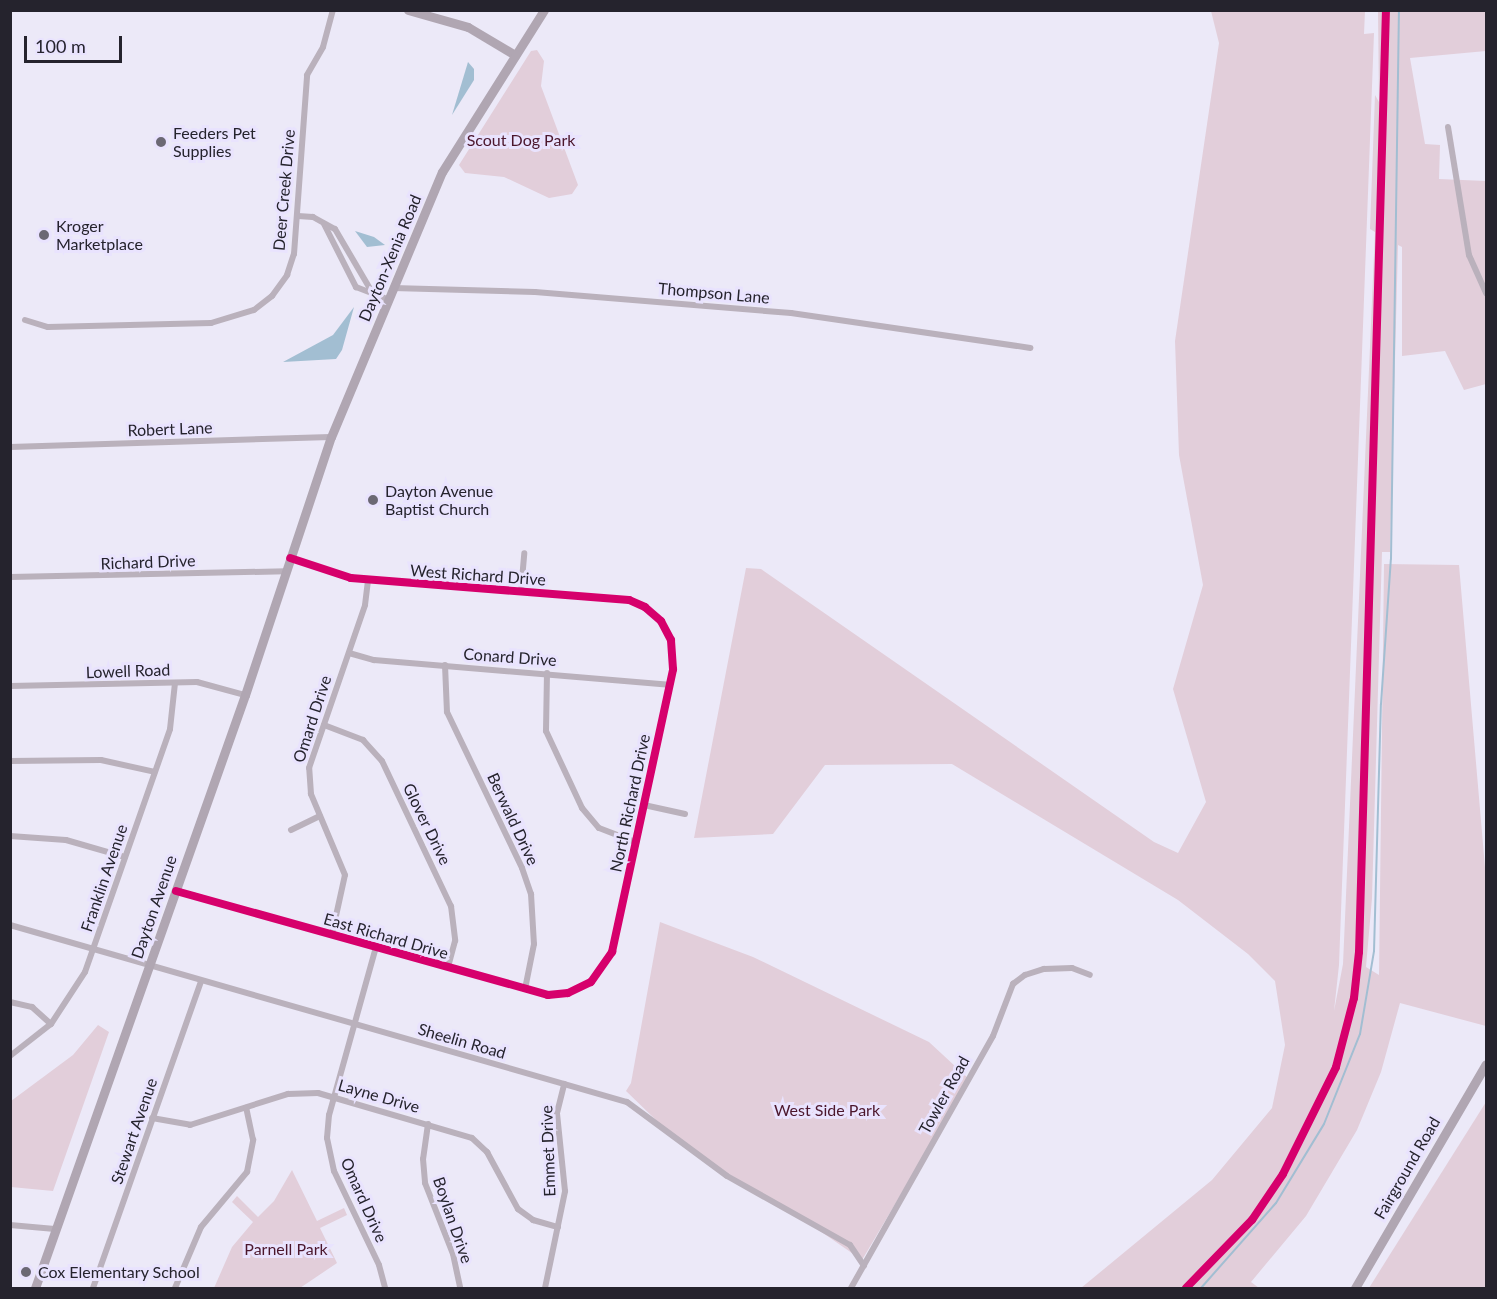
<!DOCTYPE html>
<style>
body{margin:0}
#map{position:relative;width:1497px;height:1299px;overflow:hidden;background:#ece9f8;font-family:Lato,sans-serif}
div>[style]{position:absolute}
.green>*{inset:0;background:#e2ceda}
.water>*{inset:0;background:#a2bed2}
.stream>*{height:2px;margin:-1px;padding:0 1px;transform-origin:1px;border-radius:1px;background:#a2bed2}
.street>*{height:6px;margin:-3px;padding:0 3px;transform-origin:3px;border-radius:3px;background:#bab1bc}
.secondary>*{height:9px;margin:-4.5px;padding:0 4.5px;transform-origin:4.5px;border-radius:4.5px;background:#b0a6b2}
.cycleway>*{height:8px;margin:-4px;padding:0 4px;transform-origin:4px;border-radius:4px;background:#d6006c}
.dots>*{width:16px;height:16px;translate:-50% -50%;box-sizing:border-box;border:3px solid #e9e3fe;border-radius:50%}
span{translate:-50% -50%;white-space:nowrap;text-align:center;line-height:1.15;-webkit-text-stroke:6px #e9e3fe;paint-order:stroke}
.poi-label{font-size:16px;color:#25232d}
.left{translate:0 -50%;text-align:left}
.park-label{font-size:16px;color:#4b162c}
.street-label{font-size:16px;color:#25232d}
.frame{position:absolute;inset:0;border:12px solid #25232d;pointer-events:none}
.scale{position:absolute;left:24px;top:36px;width:98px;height:27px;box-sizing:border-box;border:3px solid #25232d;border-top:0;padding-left:8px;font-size:18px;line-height:21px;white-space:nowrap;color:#25232d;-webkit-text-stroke:4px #e9e3fe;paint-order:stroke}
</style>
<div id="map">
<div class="green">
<div style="clip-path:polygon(1211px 11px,1365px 11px,1364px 34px,1374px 33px,1339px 965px,1334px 1011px,1343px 964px,1375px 232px,1370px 229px,1375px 95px,1379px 102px,1378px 11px,1486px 11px,1486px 51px,1410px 58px,1425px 144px,1440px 145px,1439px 179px,1486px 181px,1486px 384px,1464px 390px,1445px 351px,1402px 356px,1402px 247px,1398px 245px,1390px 552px,1382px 552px,1372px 898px,1366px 967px,1379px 975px,1384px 564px,1459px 565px,1486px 879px,1486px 1026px,1400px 1003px,1381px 1072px,1357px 1130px,1306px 1216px,1251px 1282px,1259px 1288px,1081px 1288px,1212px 1180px,1272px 1108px,1285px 1045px,1275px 981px,1248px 954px,1178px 900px,952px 764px,825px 765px,773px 834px,694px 838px,746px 568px,761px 569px,1154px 842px,1178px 853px,1206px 802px,1173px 689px,1203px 585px,1179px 455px,1175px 341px,1219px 43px)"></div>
<div style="clip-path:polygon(537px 50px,544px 61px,541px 86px,578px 185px,572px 194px,549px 198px,504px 177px,465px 173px,459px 165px,531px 51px)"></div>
<div style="clip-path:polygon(660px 922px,753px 957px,929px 1042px,969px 1079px,862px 1260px,794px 1213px,685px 1148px,626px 1091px,631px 1083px)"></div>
<div style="clip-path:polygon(98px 1025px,109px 1032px,53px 1191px,11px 1187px,11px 1101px,73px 1055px)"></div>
<div style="clip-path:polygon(1486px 1102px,1486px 1288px,1369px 1288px,1389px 1256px)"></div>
<div style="clip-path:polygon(292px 1170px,317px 1221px,344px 1208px,347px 1215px,320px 1228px,337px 1263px,300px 1288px,214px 1288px,232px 1247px,253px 1222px,232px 1202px,237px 1196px,258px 1217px,274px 1201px)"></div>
</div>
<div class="water">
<div style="clip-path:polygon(468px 62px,474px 69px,474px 80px,452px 115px)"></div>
<div style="clip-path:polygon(355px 231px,374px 237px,385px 245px,367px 247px)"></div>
<div style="clip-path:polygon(354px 307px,342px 350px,336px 359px,283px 362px,333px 335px)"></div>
</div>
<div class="stream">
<div style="left:1201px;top:1288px;width:113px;rotate:-48.6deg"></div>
<div style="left:1276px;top:1203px;width:92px;rotate:-58.7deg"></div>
<div style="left:1324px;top:1124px;width:97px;rotate:-68.2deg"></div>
<div style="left:1360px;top:1034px;width:84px;rotate:-80.4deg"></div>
<div style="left:1374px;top:951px;width:247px;rotate:-88.4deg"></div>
<div style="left:1381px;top:704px;width:145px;rotate:-86.1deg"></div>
<div style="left:1391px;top:559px;width:549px;rotate:-89.17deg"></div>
</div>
<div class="street">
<div style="left:1448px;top:127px;width:130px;rotate:80.7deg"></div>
<div style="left:1469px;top:255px;width:42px;rotate:65.9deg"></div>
<div style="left:298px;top:216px;width:15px;rotate:4deg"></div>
<div style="left:313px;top:217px;width:25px;rotate:29deg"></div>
<div style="left:335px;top:229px;width:73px;rotate:59.6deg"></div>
<div style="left:324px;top:224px;width:71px;rotate:63.1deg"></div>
<div style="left:356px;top:287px;width:34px;rotate:21deg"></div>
<div style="left:393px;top:288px;width:142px;rotate:1.6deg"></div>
<div style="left:535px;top:292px;width:257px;rotate:4.7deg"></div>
<div style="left:791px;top:313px;width:242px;rotate:8.3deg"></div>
<div style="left:25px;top:320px;width:24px;rotate:17deg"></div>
<div style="left:48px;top:327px;width:163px;rotate:-1.4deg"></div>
<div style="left:211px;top:323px;width:45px;rotate:-16.8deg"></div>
<div style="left:254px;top:310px;width:23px;rotate:-38deg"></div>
<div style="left:272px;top:296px;width:26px;rotate:-54deg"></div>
<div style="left:287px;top:275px;width:22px;rotate:-72deg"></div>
<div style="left:294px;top:254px;width:179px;rotate:-85.8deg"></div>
<div style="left:307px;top:75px;width:32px;rotate:-60deg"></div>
<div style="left:323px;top:47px;width:38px;rotate:-75deg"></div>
<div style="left:10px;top:447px;width:321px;rotate:-1.8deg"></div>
<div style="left:10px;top:577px;width:276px;rotate:-1.2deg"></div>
<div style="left:521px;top:591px;width:38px;rotate:-85deg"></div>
<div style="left:349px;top:653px;width:26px;rotate:16deg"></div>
<div style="left:374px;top:660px;width:296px;rotate:4.8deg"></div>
<div style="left:445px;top:665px;width:47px;rotate:87.6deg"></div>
<div style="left:447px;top:712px;width:173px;rotate:64.3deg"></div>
<div style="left:522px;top:868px;width:28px;rotate:71deg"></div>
<div style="left:531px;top:894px;width:50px;rotate:86.6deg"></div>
<div style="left:534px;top:944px;width:46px;rotate:101.3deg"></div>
<div style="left:547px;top:673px;width:58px;rotate:91deg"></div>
<div style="left:546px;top:731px;width:85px;rotate:64.9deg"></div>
<div style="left:582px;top:808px;width:26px;rotate:50deg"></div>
<div style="left:599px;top:828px;width:40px;rotate:21deg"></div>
<div style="left:10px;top:686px;width:187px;rotate:-1.2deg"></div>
<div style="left:197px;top:682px;width:50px;rotate:15.2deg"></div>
<div style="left:324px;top:725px;width:42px;rotate:21deg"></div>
<div style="left:363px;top:740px;width:28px;rotate:48deg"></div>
<div style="left:382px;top:761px;width:161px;rotate:64.6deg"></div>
<div style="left:451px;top:906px;width:35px;rotate:83deg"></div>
<div style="left:455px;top:941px;width:27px;rotate:105deg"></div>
<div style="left:10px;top:761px;width:91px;rotate:-0.6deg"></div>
<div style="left:101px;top:760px;width:55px;rotate:12.5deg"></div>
<div style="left:644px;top:805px;width:42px;rotate:12.4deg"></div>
<div style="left:291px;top:830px;width:32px;rotate:-26deg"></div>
<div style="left:10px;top:836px;width:56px;rotate:4.1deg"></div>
<div style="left:66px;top:840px;width:61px;rotate:16.1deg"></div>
<div style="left:176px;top:891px;width:386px;rotate:15.6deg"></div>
<div style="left:548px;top:995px;width:20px;rotate:-6deg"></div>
<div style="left:568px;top:993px;width:25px;rotate:-26deg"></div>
<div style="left:591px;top:982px;width:37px;rotate:-55deg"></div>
<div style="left:612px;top:952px;width:289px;rotate:-77.8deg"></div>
<div style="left:673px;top:669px;width:29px;rotate:-94deg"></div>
<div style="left:671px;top:640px;width:21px;rotate:-118deg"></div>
<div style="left:661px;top:621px;width:21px;rotate:-139deg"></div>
<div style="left:645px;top:607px;width:17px;rotate:-156deg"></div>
<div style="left:629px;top:600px;width:279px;rotate:-175.5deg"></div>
<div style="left:351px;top:578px;width:64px;rotate:-161.8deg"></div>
<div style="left:10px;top:925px;width:642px;rotate:16.01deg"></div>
<div style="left:627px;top:1102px;width:124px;rotate:36.5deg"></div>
<div style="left:727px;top:1176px;width:141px;rotate:29.3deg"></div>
<div style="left:850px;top:1245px;width:25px;rotate:56deg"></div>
<div style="left:332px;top:934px;width:60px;rotate:-77.6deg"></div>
<div style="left:345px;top:875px;width:88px;rotate:-112.8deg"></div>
<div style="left:311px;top:794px;width:26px;rotate:-94deg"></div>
<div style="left:309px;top:768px;width:172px;rotate:-71deg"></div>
<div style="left:365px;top:605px;width:25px;rotate:-83deg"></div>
<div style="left:376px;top:947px;width:174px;rotate:105.6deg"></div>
<div style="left:329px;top:1115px;width:23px;rotate:95deg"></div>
<div style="left:327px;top:1138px;width:34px;rotate:78deg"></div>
<div style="left:334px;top:1171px;width:104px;rotate:64.4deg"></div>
<div style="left:379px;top:1265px;width:24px;rotate:75deg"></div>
<div style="left:10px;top:1002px;width:23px;rotate:13deg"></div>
<div style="left:32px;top:1007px;width:25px;rotate:42deg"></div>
<div style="left:10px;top:1056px;width:52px;rotate:-38deg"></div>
<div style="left:51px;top:1024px;width:62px;rotate:-56.8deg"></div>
<div style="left:85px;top:972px;width:257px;rotate:-70.7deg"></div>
<div style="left:170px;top:729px;width:46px;rotate:-83.8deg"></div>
<div style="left:152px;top:1118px;width:39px;rotate:10deg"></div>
<div style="left:190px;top:1125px;width:103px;rotate:-17.6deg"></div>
<div style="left:288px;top:1094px;width:30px;rotate:-2deg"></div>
<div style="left:318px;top:1093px;width:160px;rotate:16.3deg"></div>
<div style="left:472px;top:1138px;width:21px;rotate:43deg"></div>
<div style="left:487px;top:1152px;width:65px;rotate:61.5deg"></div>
<div style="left:518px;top:1209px;width:19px;rotate:36deg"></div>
<div style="left:533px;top:1220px;width:26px;rotate:16deg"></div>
<div style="left:428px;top:1124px;width:35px;rotate:98deg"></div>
<div style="left:423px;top:1159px;width:24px;rotate:85deg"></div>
<div style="left:425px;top:1183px;width:76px;rotate:68.5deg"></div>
<div style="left:453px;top:1254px;width:35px;rotate:78deg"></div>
<div style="left:10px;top:1225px;width:45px;rotate:5.1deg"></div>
<div style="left:93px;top:1288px;width:324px;rotate:-70.6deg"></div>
<div style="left:175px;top:1288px;width:66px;rotate:-66.9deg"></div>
<div style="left:201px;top:1227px;width:72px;rotate:-50.1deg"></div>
<div style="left:247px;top:1172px;width:33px;rotate:-79deg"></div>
<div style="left:253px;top:1140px;width:33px;rotate:-102deg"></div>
<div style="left:545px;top:1288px;width:99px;rotate:-78.3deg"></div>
<div style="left:565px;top:1191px;width:78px;rotate:-95.9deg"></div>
<div style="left:557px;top:1113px;width:30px;rotate:-76deg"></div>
<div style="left:851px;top:1288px;width:289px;rotate:-60.6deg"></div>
<div style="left:993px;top:1036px;width:56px;rotate:-69deg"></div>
<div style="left:1013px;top:984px;width:15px;rotate:-37deg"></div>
<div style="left:1025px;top:975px;width:20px;rotate:-18deg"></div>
<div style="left:1044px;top:969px;width:28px;rotate:-2deg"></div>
<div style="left:1072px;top:968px;width:19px;rotate:21deg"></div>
</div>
<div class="secondary">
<div style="left:408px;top:10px;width:62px;rotate:15.8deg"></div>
<div style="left:468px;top:27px;width:55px;rotate:30.8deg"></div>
<div style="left:35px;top:1288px;width:629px;rotate:-70.5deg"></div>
<div style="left:245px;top:695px;width:272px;rotate:-71.6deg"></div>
<div style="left:331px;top:437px;width:287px;rotate:-67.3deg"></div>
<div style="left:442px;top:172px;width:191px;rotate:-57.8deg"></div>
<div style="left:1355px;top:1288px;width:259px;rotate:-59.7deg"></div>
</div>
<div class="cycleway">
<div style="left:176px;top:891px;width:386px;rotate:15.6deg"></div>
<div style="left:548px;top:995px;width:20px;rotate:-6deg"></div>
<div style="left:568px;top:993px;width:25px;rotate:-26deg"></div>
<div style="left:591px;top:982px;width:37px;rotate:-55deg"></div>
<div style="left:612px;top:952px;width:289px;rotate:-77.8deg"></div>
<div style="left:673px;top:669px;width:29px;rotate:-94deg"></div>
<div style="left:671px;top:640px;width:21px;rotate:-118deg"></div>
<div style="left:661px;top:621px;width:21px;rotate:-139deg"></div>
<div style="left:645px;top:607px;width:17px;rotate:-156deg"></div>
<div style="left:629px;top:600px;width:279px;rotate:-175.5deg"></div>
<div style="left:351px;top:578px;width:64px;rotate:-161.8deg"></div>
<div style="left:1186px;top:1288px;width:95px;rotate:-45.9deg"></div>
<div style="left:1252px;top:1220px;width:55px;rotate:-56deg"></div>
<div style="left:1283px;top:1174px;width:119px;rotate:-63.6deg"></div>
<div style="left:1336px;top:1067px;width:71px;rotate:-75.4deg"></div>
<div style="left:1354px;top:998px;width:46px;rotate:-83.8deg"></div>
<div style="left:1359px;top:952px;width:942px;rotate:-88.36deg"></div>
</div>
<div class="dots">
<div style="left:161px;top:142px;background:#6b6874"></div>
<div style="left:44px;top:235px;background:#6b6874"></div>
<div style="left:373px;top:500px;background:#6b6874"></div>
<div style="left:26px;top:1272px;background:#6b6874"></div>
</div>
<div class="poi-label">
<span class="left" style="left:173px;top:142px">Feeders Pet<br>Supplies</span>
<span class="left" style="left:56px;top:235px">Kroger<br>Marketplace</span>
<span class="left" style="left:385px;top:500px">Dayton Avenue<br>Baptist Church</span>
<span class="left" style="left:38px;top:1272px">Cox Elementary School</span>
</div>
<div class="park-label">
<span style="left:521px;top:140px">Scout Dog Park</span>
<span style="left:827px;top:1110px">West Side Park</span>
<span style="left:286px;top:1249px">Parnell Park</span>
</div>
<div class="street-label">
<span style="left:284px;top:190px;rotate:-85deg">Deer Creek Drive</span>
<span style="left:390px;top:258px;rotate:-67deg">Dayton-Xenia Road</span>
<span style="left:714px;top:293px;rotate:5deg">Thompson Lane</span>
<span style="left:170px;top:429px;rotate:-2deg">Robert Lane</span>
<span style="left:148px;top:562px;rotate:-2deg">Richard Drive</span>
<span style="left:478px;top:575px;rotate:4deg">West Richard Drive</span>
<span style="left:510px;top:657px;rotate:4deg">Conard Drive</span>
<span style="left:128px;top:671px;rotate:-2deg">Lowell Road</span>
<span style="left:312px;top:719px;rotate:-72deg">Omard Drive</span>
<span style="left:630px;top:803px;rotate:-78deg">North Richard Drive</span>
<span style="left:513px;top:819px;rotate:65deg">Berwald Drive</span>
<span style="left:427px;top:824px;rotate:64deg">Glover Drive</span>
<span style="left:104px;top:878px;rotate:-71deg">Franklin Avenue</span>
<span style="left:154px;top:907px;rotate:-71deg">Dayton Avenue</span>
<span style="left:386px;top:936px;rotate:16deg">East Richard Drive</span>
<span style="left:462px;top:1041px;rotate:16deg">Sheelin Road</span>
<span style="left:944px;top:1095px;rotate:-61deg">Towler Road</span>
<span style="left:379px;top:1096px;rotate:16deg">Layne Drive</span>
<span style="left:134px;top:1131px;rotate:-71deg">Stewart Avenue</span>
<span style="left:548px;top:1151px;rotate:-92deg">Emmet Drive</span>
<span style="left:1407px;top:1168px;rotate:-60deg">Fairground Road</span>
<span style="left:364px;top:1200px;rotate:66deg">Omard Drive</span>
<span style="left:453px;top:1220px;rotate:71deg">Boylan Drive</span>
</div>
<div class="frame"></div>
<div class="scale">100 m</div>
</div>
